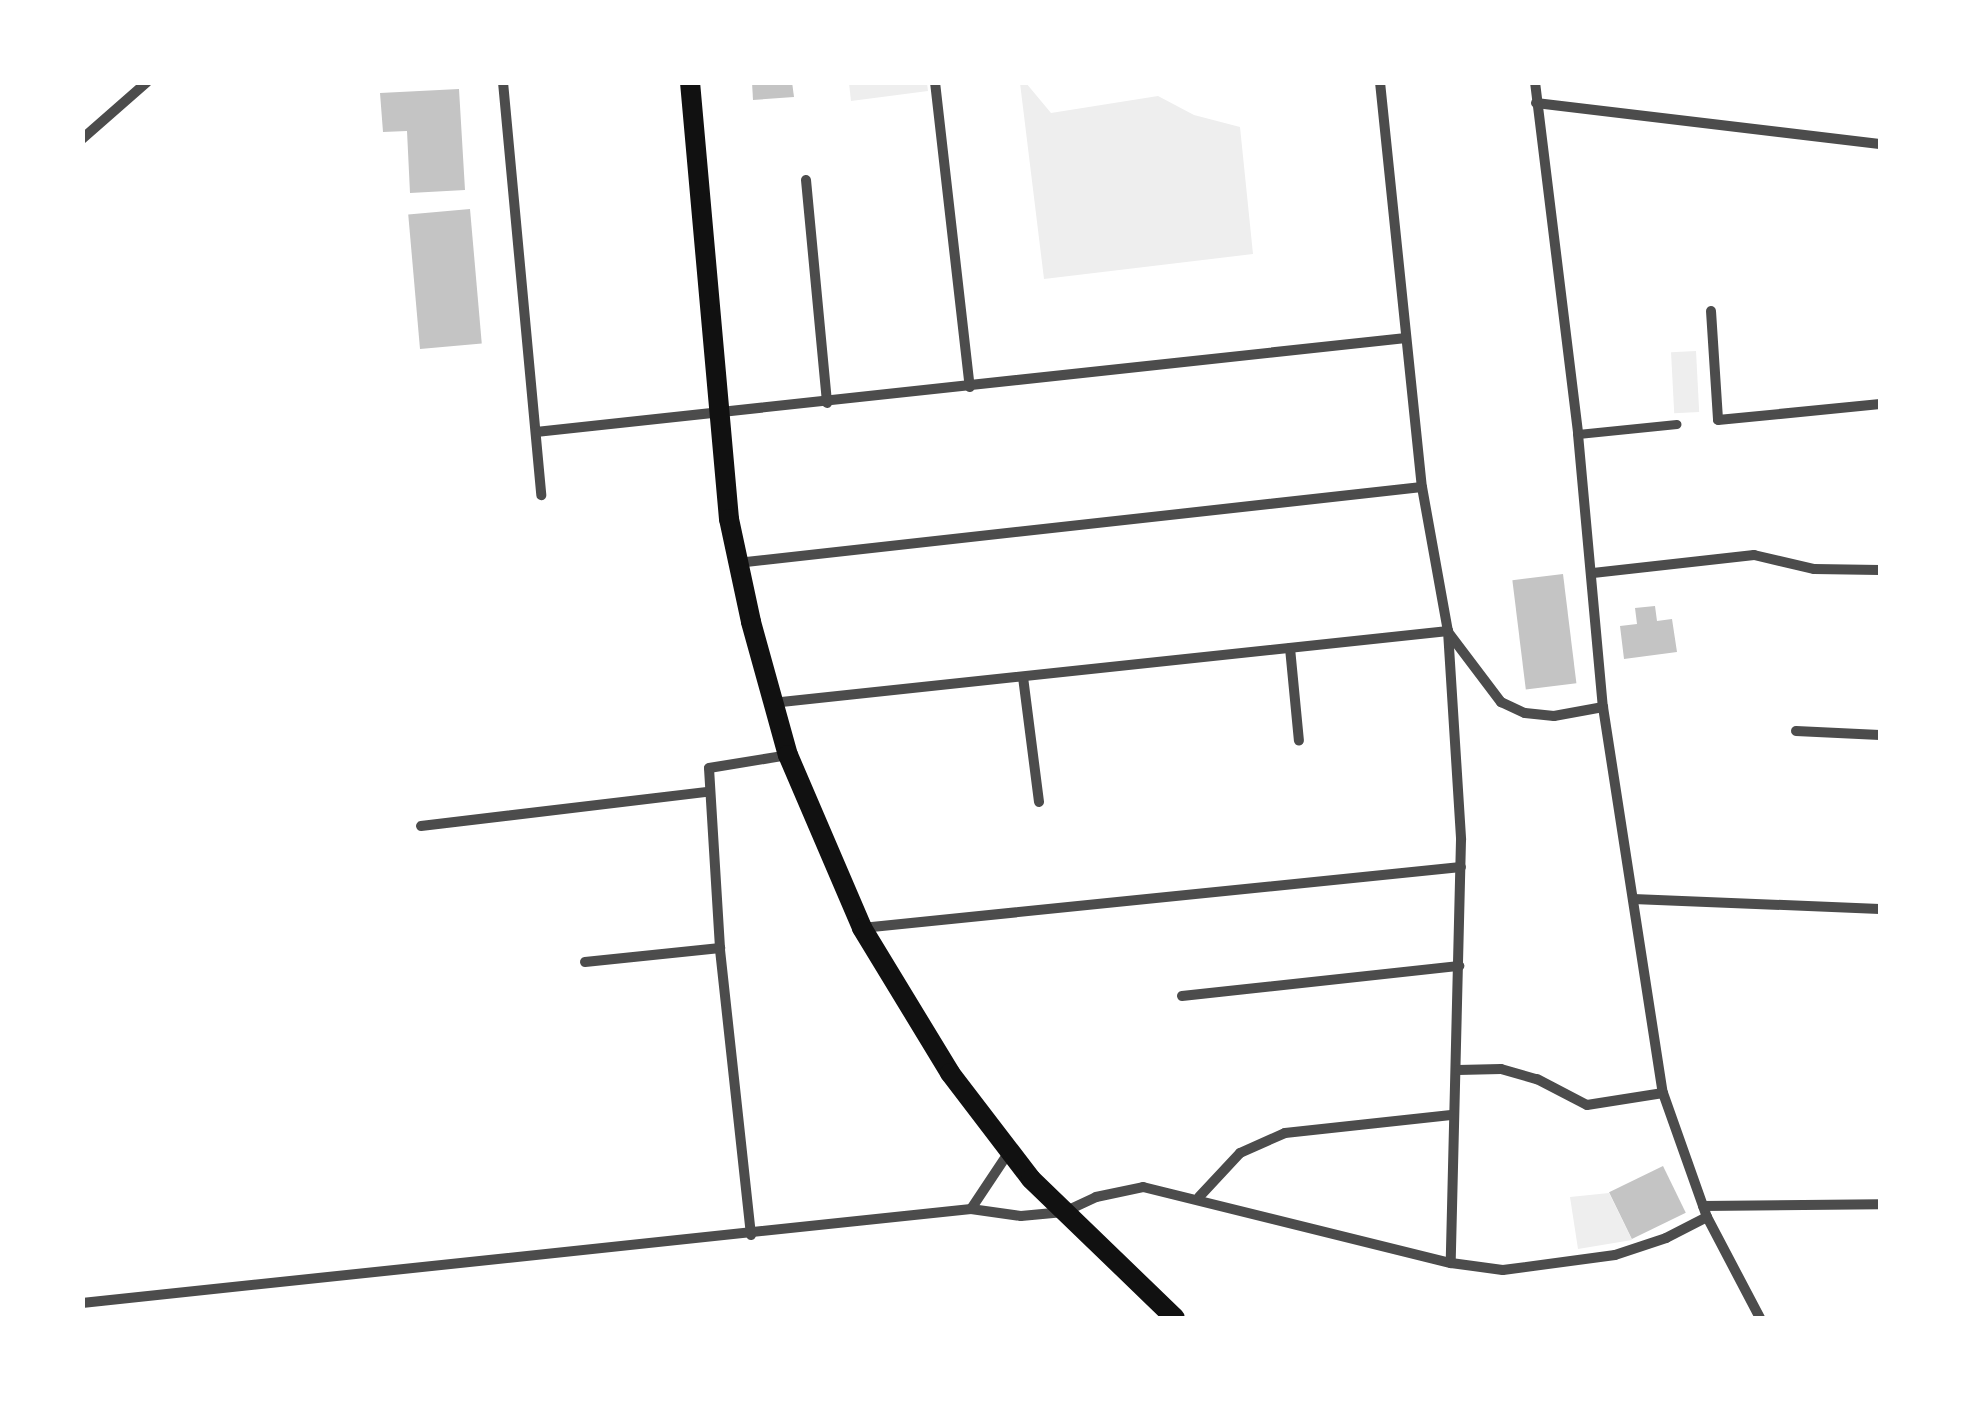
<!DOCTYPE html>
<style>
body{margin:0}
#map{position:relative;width:1963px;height:1401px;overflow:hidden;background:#fff;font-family:Poppins,sans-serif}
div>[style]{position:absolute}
.green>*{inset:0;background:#eee;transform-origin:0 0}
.building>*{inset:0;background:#c4c4c4;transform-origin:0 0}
.pedestrian>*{height:9px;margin:-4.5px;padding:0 4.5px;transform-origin:4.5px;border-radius:4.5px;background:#4c4c4c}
.minor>*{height:10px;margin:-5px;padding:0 5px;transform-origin:5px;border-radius:5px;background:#4c4c4c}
.primary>*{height:20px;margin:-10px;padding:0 10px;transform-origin:10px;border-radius:10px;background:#111}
span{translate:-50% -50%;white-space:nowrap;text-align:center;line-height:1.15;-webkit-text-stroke:8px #fff;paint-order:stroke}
.frame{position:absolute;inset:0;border:85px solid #fff;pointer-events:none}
</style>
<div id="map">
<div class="green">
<div style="clip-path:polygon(849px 83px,927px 83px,928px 91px,851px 101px)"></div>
<div style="clip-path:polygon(1020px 83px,1026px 83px,1051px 113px,1158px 96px,1194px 115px,1240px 127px,1253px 254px,1044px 279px)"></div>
<div style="left:1696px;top:351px;width:61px;height:25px;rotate:87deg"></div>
<div style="clip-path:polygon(1609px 1193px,1632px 1240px,1578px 1249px,1570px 1197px)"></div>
</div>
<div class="building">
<div style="clip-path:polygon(752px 82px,792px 82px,794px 97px,753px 100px)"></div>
<div style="clip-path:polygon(459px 89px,465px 190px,410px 193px,407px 131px,383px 132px,380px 93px)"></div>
<div style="left:470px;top:209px;width:135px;height:62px;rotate:85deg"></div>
<div style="left:1563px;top:574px;width:110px;height:51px;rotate:83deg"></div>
<div style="clip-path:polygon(1655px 606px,1657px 621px,1672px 619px,1677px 652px,1624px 659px,1620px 626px,1637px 624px,1635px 608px)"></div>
<div style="left:1663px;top:1166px;width:52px;height:60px;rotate:64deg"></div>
</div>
<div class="pedestrian">
<div style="left:1578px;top:434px;width:99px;rotate:-5.8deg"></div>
</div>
<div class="minor">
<div style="left:503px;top:82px;width:415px;rotate:84.7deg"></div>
<div style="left:935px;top:82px;width:307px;rotate:83.5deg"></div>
<div style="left:1380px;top:82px;width:407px;rotate:84.1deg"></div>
<div style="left:1422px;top:487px;width:146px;rotate:79.8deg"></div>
<div style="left:1448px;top:631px;width:209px;rotate:86.4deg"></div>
<div style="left:1461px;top:840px;width:423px;rotate:91.4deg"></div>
<div style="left:1535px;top:82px;width:355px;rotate:83deg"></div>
<div style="left:1578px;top:434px;width:274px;rotate:84.8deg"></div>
<div style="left:1603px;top:707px;width:391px;rotate:81.2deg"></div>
<div style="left:1663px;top:1093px;width:132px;rotate:70.5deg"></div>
<div style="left:1707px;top:1217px;width:114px;rotate:62.3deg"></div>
<div style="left:1536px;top:103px;width:346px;rotate:6.8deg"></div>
<div style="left:82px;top:139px;width:86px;rotate:-41.2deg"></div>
<div style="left:806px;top:180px;width:224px;rotate:84.6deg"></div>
<div style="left:1711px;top:311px;width:109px;rotate:86.3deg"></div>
<div style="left:1718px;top:420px;width:163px;rotate:-5.6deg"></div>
<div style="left:536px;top:432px;width:875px;rotate:-6.17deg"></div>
<div style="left:737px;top:563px;width:689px;rotate:-6.33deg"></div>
<div style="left:1593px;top:573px;width:162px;rotate:-6.4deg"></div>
<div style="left:1754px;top:555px;width:62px;rotate:13.1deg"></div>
<div style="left:1814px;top:569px;width:66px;rotate:0.9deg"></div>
<div style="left:1448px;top:632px;width:88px;rotate:52.9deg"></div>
<div style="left:1501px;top:702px;width:26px;rotate:25deg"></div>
<div style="left:1525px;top:713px;width:29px;rotate:6deg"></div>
<div style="left:1554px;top:716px;width:50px;rotate:-10.4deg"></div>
<div style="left:1290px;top:648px;width:93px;rotate:84.5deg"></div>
<div style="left:1023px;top:677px;width:126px;rotate:82.7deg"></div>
<div style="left:772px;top:703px;width:680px;rotate:-6.08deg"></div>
<div style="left:1796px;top:731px;width:84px;rotate:2.7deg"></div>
<div style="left:421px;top:826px;width:288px;rotate:-6.8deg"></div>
<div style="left:1633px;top:899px;width:247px;rotate:2.3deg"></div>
<div style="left:862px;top:928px;width:602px;rotate:-5.81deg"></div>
<div style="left:585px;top:962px;width:136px;rotate:-5.9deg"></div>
<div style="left:1182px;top:996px;width:279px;rotate:-6.2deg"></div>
<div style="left:1458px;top:1070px;width:43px;rotate:-1.3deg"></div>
<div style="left:1501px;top:1069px;width:37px;rotate:16deg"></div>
<div style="left:1537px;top:1079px;width:56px;rotate:27.5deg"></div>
<div style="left:1587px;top:1105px;width:77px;rotate:-9deg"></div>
<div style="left:1199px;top:1197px;width:60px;rotate:-47deg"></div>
<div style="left:1240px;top:1153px;width:49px;rotate:-24deg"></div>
<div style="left:1285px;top:1133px;width:167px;rotate:-6.2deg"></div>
<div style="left:1703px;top:1206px;width:177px;rotate:-0.6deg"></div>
<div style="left:971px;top:1209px;width:69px;rotate:-56.3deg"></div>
<div style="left:751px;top:1235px;width:289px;rotate:-96.2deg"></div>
<div style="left:720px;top:948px;width:180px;rotate:-93.5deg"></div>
<div style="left:709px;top:768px;width:80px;rotate:-9.3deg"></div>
<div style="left:82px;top:1303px;width:894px;rotate:-6.04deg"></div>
<div style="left:971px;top:1209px;width:50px;rotate:8deg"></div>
<div style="left:1021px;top:1216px;width:43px;rotate:-5.3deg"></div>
<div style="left:1064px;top:1212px;width:35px;rotate:-25deg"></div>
<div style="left:1096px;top:1197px;width:48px;rotate:-12deg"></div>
<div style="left:1143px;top:1187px;width:317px;rotate:13.9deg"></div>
<div style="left:1451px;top:1263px;width:52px;rotate:7.7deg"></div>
<div style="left:1503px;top:1270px;width:113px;rotate:-7.6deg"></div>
<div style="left:1615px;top:1255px;width:54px;rotate:-18.4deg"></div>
<div style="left:1666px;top:1238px;width:46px;rotate:-27.1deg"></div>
</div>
<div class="primary">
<div style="left:690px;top:82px;width:439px;rotate:84.9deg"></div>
<div style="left:729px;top:519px;width:105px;rotate:77.9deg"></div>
<div style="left:751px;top:622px;width:138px;rotate:74.5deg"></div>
<div style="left:788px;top:755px;width:188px;rotate:66.8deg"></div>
<div style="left:862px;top:928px;width:170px;rotate:58.7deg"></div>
<div style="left:950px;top:1073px;width:133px;rotate:52.6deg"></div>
<div style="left:1031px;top:1179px;width:200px;rotate:44deg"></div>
</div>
<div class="frame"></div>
</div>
